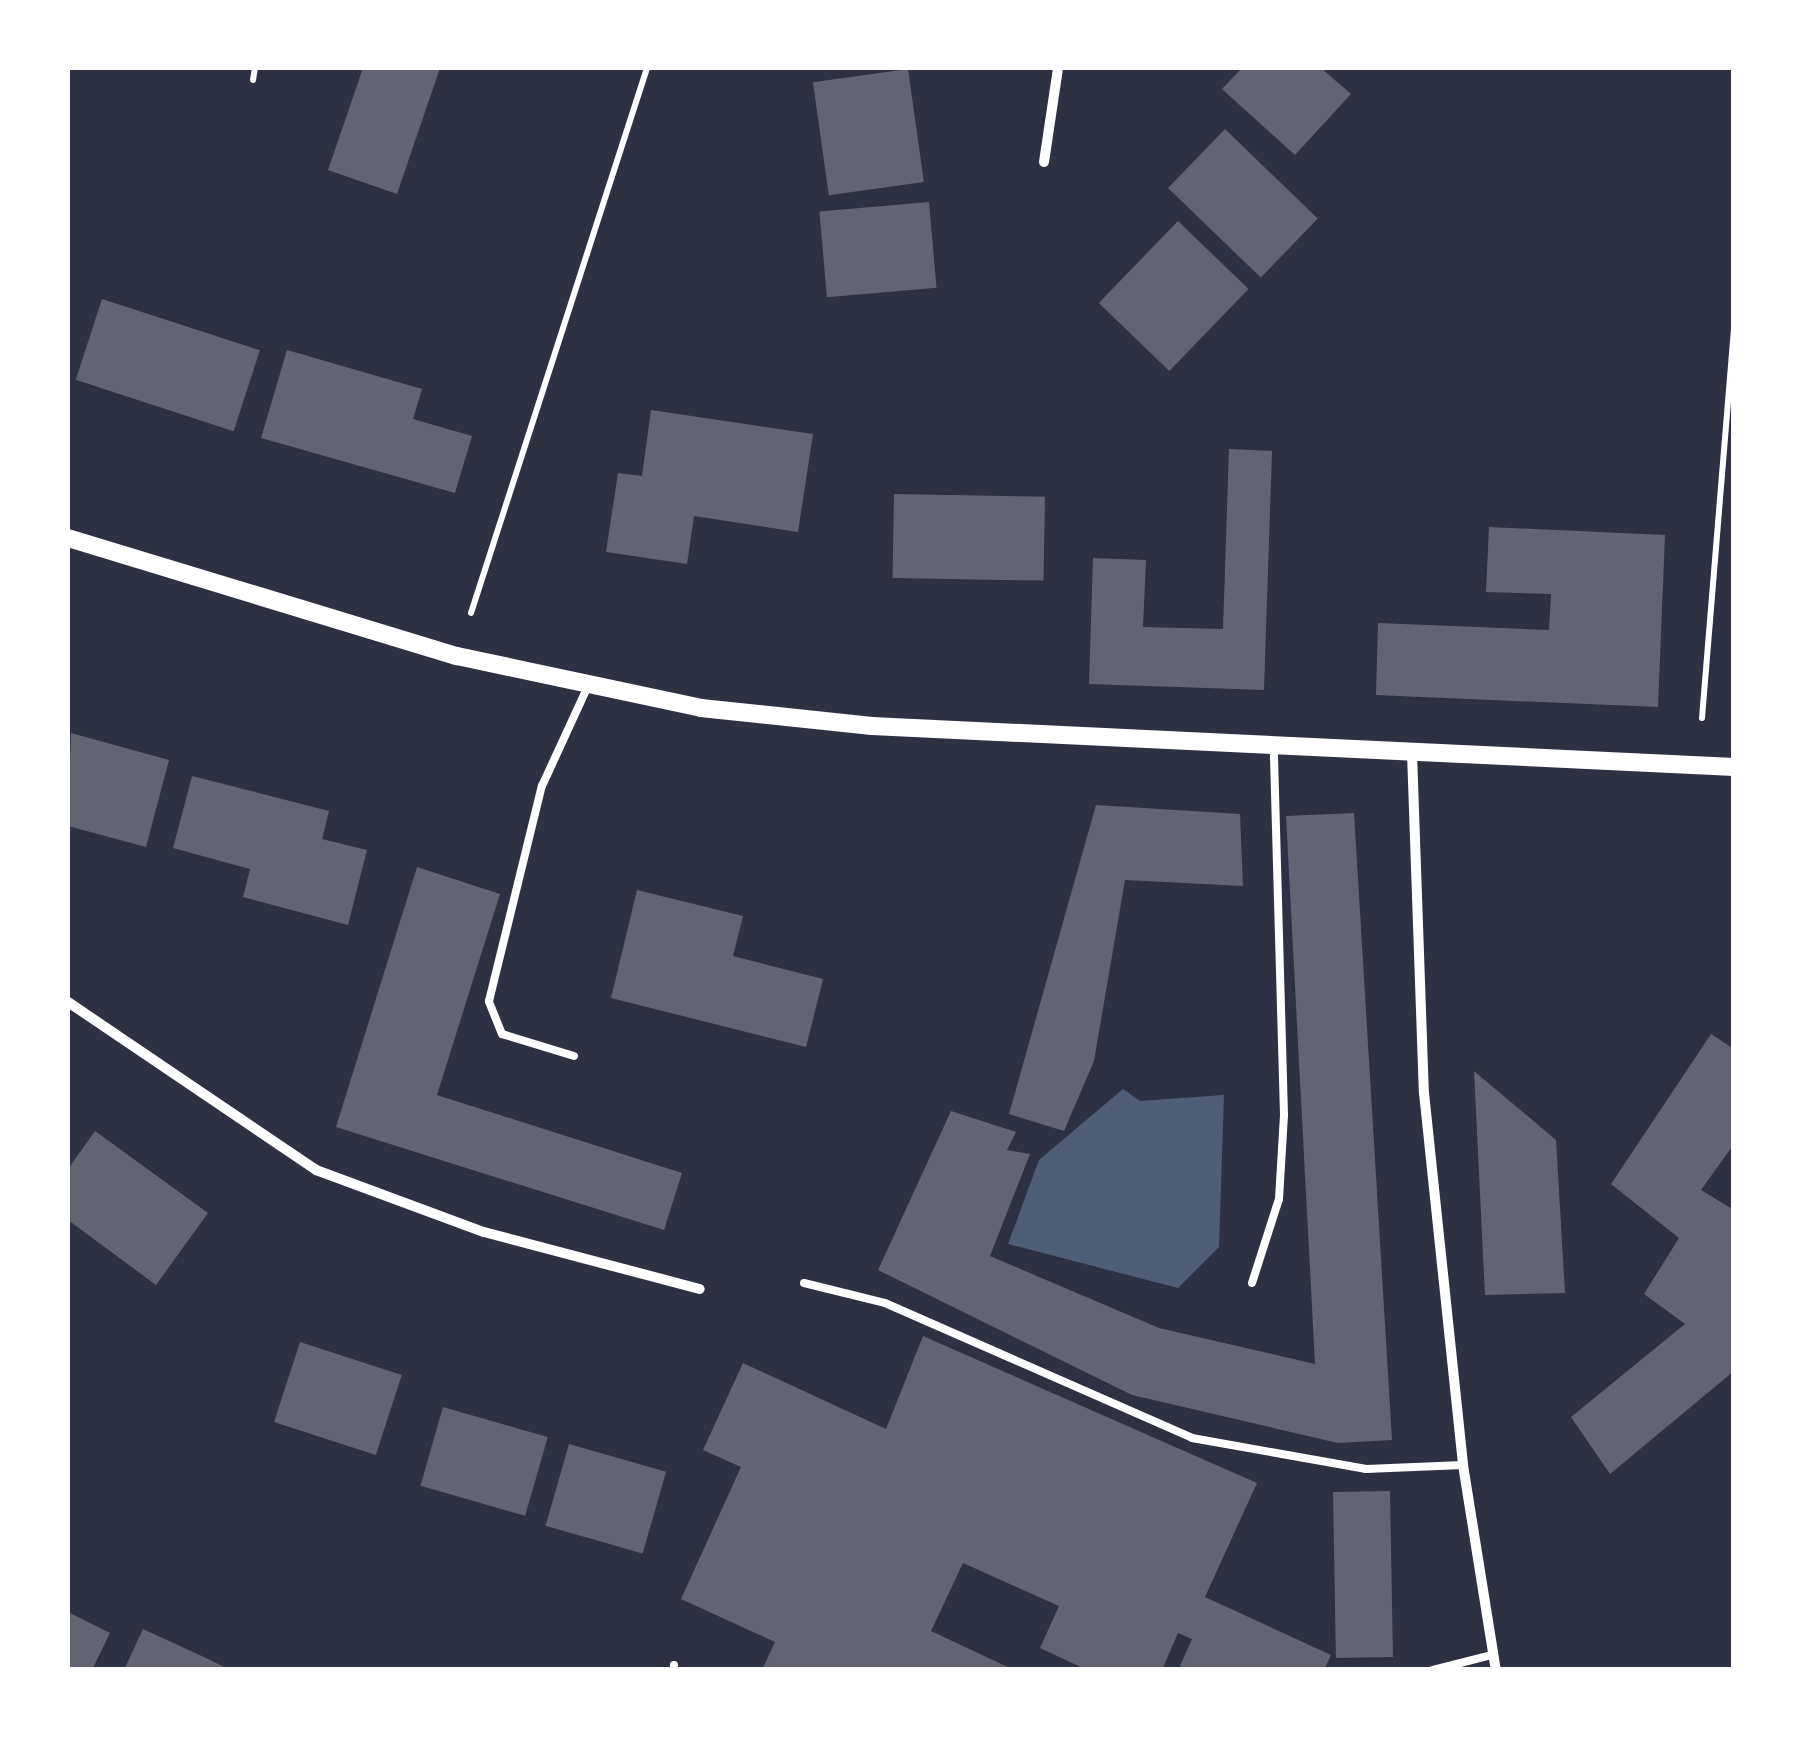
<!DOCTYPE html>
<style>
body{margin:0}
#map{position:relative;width:1801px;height:1737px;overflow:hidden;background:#2d3142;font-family:Manrope,sans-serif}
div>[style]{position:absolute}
.water>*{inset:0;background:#4f5d75}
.building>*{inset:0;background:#626471;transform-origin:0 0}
.path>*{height:6px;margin:-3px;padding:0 3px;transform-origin:3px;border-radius:3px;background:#fff}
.service>*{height:8px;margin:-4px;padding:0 4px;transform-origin:4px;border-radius:4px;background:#fff}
.minor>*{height:10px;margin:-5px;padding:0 5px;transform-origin:5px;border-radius:5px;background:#fff}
.tertiary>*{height:18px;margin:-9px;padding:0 9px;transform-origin:9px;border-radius:9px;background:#fff}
span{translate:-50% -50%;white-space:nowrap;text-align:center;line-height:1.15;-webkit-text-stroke:10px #fff;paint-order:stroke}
.frame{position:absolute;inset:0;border:70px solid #fff;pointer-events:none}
</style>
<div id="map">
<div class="water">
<div style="clip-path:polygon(1123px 1089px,1140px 1101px,1224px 1095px,1219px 1247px,1178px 1288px,1008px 1244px,1039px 1160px)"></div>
</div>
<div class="building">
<div style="clip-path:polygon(363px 68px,440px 68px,397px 194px,328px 170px)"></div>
<div style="clip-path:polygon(1242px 68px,1321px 68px,1351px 94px,1295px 155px,1222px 89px)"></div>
<div style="left:908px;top:69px;width:114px;height:96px;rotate:82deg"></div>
<div style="left:1225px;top:129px;width:129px;height:82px;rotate:44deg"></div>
<div style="left:929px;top:202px;width:86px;height:110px;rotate:85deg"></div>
<div style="left:1178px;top:221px;width:98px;height:114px;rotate:44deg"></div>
<div style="left:102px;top:299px;width:166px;height:85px;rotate:18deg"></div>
<div style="clip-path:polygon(287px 350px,422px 389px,413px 419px,472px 436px,455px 493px,261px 438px)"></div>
<div style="clip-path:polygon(651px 410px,813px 434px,798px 532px,694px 516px,687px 564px,606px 552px,618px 473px,642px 476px)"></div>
<div style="clip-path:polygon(1229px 449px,1272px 451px,1264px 690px,1089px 684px,1093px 558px,1146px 560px,1143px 627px,1223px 629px)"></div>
<div style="left:894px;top:494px;width:151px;height:84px;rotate:1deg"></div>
<div style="clip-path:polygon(1489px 527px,1665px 535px,1658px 707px,1376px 695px,1378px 623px,1549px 630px,1551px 594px,1486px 592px)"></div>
<div style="clip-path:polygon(71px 733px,169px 760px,146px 847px,68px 826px)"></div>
<div style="clip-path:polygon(192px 776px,329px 811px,322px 839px,367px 850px,348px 925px,243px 897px,250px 869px,173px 848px)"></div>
<div style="clip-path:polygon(1096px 805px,1240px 814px,1243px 886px,1125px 880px,1094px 1061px,1064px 1131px,1009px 1114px)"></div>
<div style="clip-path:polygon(1354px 813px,1392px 1440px,1338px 1443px,1132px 1395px,878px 1270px,951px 1111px,1016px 1132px,1007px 1150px,1030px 1154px,990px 1256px,1159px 1328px,1315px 1364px,1286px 816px)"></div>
<div style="clip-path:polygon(417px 867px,500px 894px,437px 1095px,682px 1173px,664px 1230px,336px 1127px)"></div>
<div style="clip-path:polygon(637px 890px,743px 916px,733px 956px,823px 979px,806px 1047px,611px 998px)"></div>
<div style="clip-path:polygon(1711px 1034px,1734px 1049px,1734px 1144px,1701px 1190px,1734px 1210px,1734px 1371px,1610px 1474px,1571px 1417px,1685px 1324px,1644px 1294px,1679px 1238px,1611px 1184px)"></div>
<div style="clip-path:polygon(1474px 1071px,1556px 1140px,1565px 1293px,1485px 1295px)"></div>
<div style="clip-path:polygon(95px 1131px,208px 1213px,156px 1285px,68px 1220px,68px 1169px)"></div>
<div style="clip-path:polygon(923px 1336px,1257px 1483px,1205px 1597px,1331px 1655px,1324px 1670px,1189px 1670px,1180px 1666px,1192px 1639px,1178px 1633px,1162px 1670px,1087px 1670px,1040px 1648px,1059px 1606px,963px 1563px,931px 1631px,1014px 1670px,762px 1670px,775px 1642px,681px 1599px,741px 1467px,703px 1450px,743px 1363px,886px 1429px)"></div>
<div style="left:300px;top:1342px;width:107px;height:84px;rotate:18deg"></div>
<div style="left:443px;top:1407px;width:109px;height:82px;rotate:16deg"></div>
<div style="left:569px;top:1444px;width:101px;height:85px;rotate:16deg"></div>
<div style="left:1390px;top:1491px;width:166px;height:57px;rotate:89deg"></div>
<div style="clip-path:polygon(68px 1612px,110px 1633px,92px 1670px,68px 1670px)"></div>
<div style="clip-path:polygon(143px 1629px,206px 1658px,230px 1670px,124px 1670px)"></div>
</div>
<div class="path">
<div style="left:253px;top:80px;width:12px;rotate:-81deg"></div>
<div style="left:471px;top:613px;width:573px;rotate:-72.1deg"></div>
<div style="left:1702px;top:718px;width:393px;rotate:-85.3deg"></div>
</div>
<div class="service">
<div style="left:574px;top:1056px;width:75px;rotate:-163deg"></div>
<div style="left:502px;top:1034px;width:35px;rotate:-112deg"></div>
<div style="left:489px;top:1001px;width:221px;rotate:-76.2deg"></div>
<div style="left:542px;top:786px;width:108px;rotate:-65.3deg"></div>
<div style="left:804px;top:1283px;width:83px;rotate:13.9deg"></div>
<div style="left:885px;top:1303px;width:335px;rotate:23.7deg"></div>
<div style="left:1192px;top:1438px;width:177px;rotate:10.1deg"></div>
<div style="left:1366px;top:1469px;width:97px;rotate:-2.4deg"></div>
<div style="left:1252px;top:1283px;width:88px;rotate:-72.2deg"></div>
<div style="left:1279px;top:1199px;width:84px;rotate:-86.6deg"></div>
<div style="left:1284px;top:1115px;width:368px;rotate:-91.6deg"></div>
<div style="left:674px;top:1665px;width:5px;rotate:90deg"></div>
<div style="left:1433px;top:1670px;width:61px;rotate:-14.3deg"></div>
</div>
<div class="minor">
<div style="left:1044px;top:162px;width:95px;rotate:-81.5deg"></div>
<div style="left:1412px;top:753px;width:340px;rotate:88deg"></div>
<div style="left:1424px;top:1093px;width:374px;rotate:84deg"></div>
<div style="left:1463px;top:1465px;width:208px;rotate:80.9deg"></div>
<div style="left:68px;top:1002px;width:300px;rotate:34.1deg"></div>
<div style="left:316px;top:1170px;width:179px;rotate:20.3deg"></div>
<div style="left:484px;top:1232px;width:223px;rotate:14.8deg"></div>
</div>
<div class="tertiary">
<div style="left:68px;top:538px;width:407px;rotate:16.9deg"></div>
<div style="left:457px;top:656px;width:249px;rotate:12deg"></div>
<div style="left:701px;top:708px;width:172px;rotate:6deg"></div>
<div style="left:872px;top:726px;width:863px;rotate:2.72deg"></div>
</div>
<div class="frame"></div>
</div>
